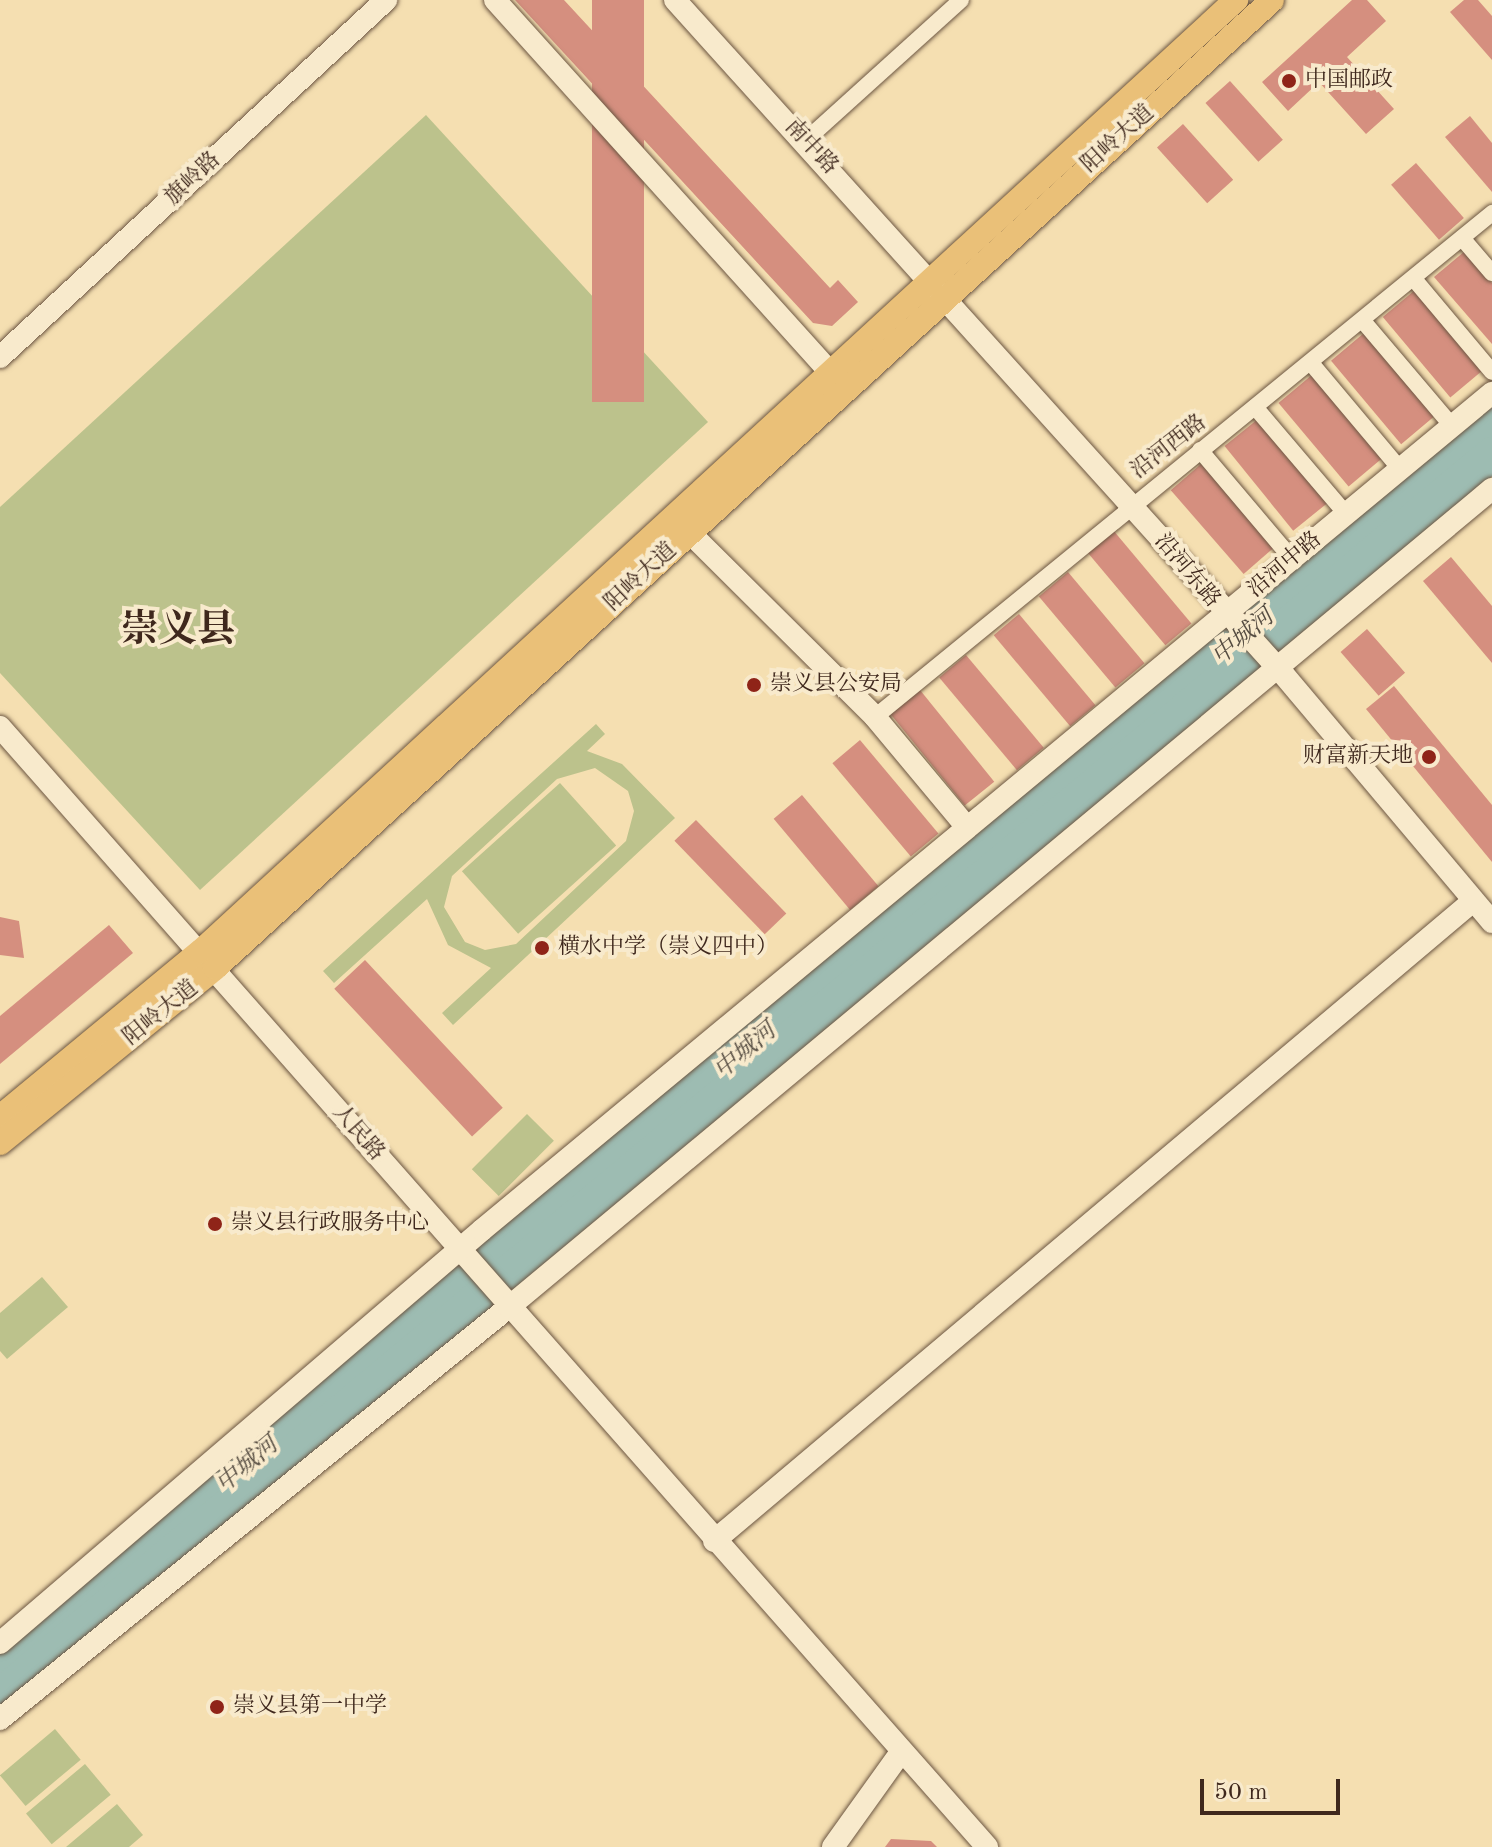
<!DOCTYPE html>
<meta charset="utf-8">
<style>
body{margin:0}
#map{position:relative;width:1492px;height:1847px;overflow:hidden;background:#f5dfb1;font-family:"Old Standard TT","Noto Serif SC",serif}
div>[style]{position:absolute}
.green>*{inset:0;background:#bcc28c;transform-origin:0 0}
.river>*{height:34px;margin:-17px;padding:0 17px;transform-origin:17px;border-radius:17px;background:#9dbcb2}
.building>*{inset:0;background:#d58f7f;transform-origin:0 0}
.roads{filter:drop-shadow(0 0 2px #6c5642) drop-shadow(0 0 2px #6c5642)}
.street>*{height:16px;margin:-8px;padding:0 8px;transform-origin:8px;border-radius:8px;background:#f8eacc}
.secondary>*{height:22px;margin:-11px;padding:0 11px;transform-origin:11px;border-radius:11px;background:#f8eacc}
.primary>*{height:24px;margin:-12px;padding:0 12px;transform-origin:12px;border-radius:12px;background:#eac078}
.dots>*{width:22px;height:22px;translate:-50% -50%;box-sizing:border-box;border:4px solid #f8eacc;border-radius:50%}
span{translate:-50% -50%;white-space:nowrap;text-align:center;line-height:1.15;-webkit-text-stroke:8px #f8eacc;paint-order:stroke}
.poi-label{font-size:22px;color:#3f281d}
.left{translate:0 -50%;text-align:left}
.right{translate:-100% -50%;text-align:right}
.street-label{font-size:22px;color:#3f281d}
.water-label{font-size:24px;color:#564d42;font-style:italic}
.town-label{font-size:38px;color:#3f281d;font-weight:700}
.scale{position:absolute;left:1200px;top:1779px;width:140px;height:36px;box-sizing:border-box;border:4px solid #3f281d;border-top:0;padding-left:10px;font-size:24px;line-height:28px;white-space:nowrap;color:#3f281d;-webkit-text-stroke:6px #f8eacc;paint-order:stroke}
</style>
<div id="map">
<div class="green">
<div style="clip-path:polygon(426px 115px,708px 422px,200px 890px,0 673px,0 507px)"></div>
<div style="clip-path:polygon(evenodd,596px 724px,605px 734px,587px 751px,622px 764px,675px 818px,453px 1025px,442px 1013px,491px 968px,448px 945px,427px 899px,334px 983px,323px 971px,596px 724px,595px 768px,628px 791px,634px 811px,626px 841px,516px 944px,485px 950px,465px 942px,444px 907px,452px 876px,557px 779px,595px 768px)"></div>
<div style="left:560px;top:783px;width:84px;height:132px;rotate:48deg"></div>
<div style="left:527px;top:1114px;width:38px;height:78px;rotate:45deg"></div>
<div style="clip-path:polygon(42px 1277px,68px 1307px,7px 1359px,0 1351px,0 1313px)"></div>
<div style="left:55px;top:1729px;width:40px;height:72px;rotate:50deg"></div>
<div style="left:85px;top:1764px;width:40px;height:77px;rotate:50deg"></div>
<div style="clip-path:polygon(117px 1804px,143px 1835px,129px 1847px,66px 1847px)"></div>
</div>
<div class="river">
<div style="left:0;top:1657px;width:1939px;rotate:-39.71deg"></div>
<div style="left:0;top:1695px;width:1941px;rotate:-39.75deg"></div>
</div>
<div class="building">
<div style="clip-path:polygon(515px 0,564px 0,830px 288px,838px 280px,858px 302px,832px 326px,813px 323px)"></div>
<div style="left:592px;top:0;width:52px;height:402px"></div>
<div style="clip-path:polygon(1352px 0,1367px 0,1386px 21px,1347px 57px,1394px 109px,1366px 134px,1319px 82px,1288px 111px,1262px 82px)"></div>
<div style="clip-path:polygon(1464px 0,1478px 0,1492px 16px,1492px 60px,1450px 12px)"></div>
<div style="left:1230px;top:81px;width:79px;height:33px;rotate:48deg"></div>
<div style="clip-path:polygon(1470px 116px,1492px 143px,1492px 192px,1445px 137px)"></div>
<div style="left:1183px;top:124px;width:75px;height:35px;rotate:48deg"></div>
<div style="left:1416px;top:163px;width:73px;height:33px;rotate:49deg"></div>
<div style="clip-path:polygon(1465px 251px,1492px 283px,1492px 344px,1434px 277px)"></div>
<div style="left:1415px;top:290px;width:105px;height:42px;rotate:50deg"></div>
<div style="left:1364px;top:333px;width:109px;height:43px;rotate:50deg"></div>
<div style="left:1313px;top:374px;width:109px;height:45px;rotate:50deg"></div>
<div style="left:1258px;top:419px;width:109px;height:43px;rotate:51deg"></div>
<div style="left:1201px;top:464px;width:111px;height:40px;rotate:49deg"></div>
<div style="left:1113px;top:530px;width:122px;height:34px;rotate:50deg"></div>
<div style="clip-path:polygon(1451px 557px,1492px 606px,1492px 663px,1423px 581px)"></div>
<div style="left:1068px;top:572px;width:119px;height:38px;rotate:50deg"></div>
<div style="left:1019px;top:614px;width:119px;height:33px;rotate:50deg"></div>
<div style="left:1367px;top:629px;width:58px;height:35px;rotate:49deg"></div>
<div style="left:966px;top:655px;width:121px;height:35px;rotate:50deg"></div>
<div style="clip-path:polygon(1394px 686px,1492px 805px,1492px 862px,1366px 709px)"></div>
<div style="left:920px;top:690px;width:118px;height:38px;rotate:51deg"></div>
<div style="left:860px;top:740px;width:122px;height:36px;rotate:50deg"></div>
<div style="left:802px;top:795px;width:119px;height:37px;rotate:50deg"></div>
<div style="left:696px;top:820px;width:130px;height:30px;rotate:46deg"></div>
<div style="clip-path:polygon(0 917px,19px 921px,24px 958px,0 955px)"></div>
<div style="clip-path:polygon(109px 925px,133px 953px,0 1064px,0 1016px)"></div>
<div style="left:365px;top:960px;width:202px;height:42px;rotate:47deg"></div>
<div style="clip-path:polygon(891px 1839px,931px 1841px,937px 1847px,885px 1847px)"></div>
</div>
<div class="roads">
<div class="street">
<div style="left:805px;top:141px;width:210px;rotate:-42.1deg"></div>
<div style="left:1462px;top:238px;width:46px;rotate:49.4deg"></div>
<div style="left:1414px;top:279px;width:121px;rotate:50deg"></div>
<div style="left:1363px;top:321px;width:138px;rotate:49.7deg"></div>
<div style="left:1311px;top:363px;width:138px;rotate:50deg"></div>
<div style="left:1255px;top:407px;width:140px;rotate:49.6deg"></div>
<div style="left:1200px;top:450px;width:143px;rotate:49.8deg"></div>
<div style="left:875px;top:717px;width:797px;rotate:-39.24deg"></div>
</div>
<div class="secondary">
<div style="left:495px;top:0;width:501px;rotate:48deg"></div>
<div style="left:675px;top:0;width:909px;rotate:47.94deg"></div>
<div style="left:1284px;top:675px;width:323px;rotate:49.9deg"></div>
<div style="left:0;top:357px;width:526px;rotate:-42.76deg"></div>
<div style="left:689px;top:532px;width:262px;rotate:44.8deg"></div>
<div style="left:875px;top:717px;width:141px;rotate:50.2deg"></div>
<div style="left:0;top:727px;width:1493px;rotate:48.61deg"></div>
<div style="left:714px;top:1541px;width:993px;rotate:-40.14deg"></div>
<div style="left:0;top:1643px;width:635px;rotate:-40.59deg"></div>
<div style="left:482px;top:1230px;width:1312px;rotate:-39.65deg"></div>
<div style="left:0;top:1719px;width:655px;rotate:-38.99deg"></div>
<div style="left:509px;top:1307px;width:1279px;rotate:-39.77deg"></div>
<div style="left:833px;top:1847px;width:117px;rotate:-54.4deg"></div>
</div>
<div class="primary">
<div style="left:0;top:1117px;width:261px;rotate:-39.6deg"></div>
<div style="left:201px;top:951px;width:1406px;rotate:-42.58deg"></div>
<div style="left:0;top:1143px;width:277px;rotate:-39.1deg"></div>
<div style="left:215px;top:968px;width:1433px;rotate:-42.48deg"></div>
</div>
</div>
<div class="dots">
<div style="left:1289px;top:81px;background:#8f2418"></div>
<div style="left:754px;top:685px;background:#8f2418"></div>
<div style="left:1429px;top:757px;background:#8f2418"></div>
<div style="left:542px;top:948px;background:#8f2418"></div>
<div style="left:215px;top:1224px;background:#8f2418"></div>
<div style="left:217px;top:1707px;background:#8f2418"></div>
</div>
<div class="poi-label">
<span class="left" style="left:1305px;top:81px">中国邮政</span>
<span class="left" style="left:770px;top:685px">崇义县公安局</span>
<span class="right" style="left:1413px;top:757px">财富新天地</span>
<span class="left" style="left:558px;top:948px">横水中学（崇义四中）</span>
<span class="left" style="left:231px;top:1224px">崇义县行政服务中心</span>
<span class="left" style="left:233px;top:1707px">崇义县第一中学</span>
</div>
<div class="street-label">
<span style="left:1118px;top:139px;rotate:-42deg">阳岭大道</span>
<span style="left:811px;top:147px;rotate:47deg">南中路</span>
<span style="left:193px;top:179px;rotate:-43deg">旗岭路</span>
<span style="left:1169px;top:447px;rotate:-38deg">沿河西路</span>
<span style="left:1285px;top:565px;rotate:-40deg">沿河中路</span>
<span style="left:1187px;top:571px;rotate:50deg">沿河东路</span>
<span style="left:641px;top:577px;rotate:-43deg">阳岭大道</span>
<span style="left:161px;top:1013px;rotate:-39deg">阳岭大道</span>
<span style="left:358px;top:1133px;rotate:49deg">人民路</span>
</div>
<div class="water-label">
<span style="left:1244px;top:638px;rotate:-40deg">中城河</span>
<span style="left:746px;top:1052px;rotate:-40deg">中城河</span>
<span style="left:248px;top:1466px;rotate:-40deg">中城河</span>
</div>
<div class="town-label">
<span style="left:178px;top:632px">崇义县</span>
</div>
<div class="scale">50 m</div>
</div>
